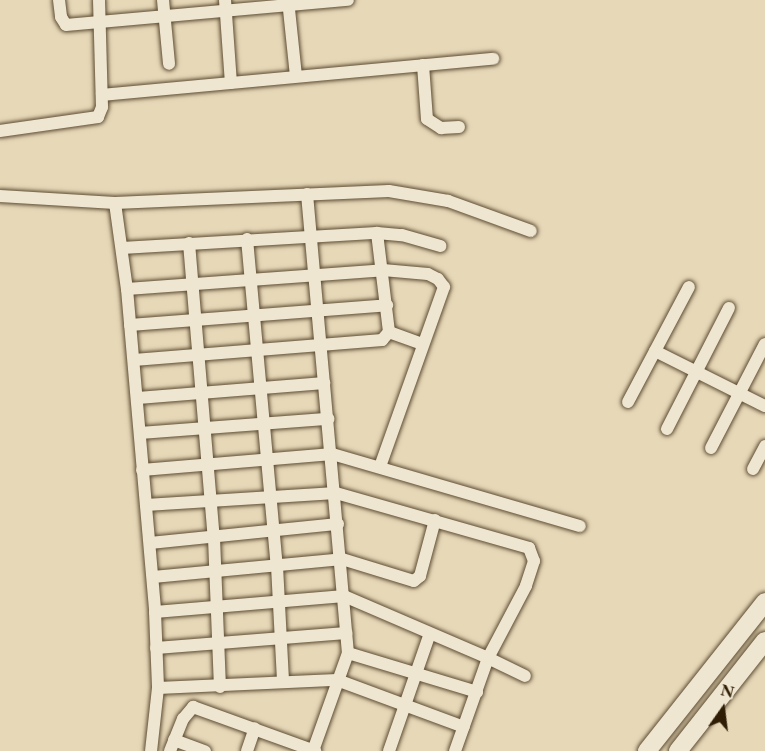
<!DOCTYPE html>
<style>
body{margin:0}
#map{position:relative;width:765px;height:751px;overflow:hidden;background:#e7d8b8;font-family:"EB Garamond",serif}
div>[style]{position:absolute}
.roads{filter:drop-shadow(0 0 2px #5d4c32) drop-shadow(0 0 2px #5d4c32)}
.street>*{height:12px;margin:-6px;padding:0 6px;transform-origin:6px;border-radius:6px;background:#efe6d1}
.secondary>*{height:18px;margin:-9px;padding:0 9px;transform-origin:9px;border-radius:9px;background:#efe6d1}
span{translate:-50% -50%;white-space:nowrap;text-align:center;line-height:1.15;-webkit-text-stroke:5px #efe6d1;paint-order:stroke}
.north{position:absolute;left:693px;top:679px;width:60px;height:60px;-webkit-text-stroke:4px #efe6d1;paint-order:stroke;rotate:14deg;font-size:16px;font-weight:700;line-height:24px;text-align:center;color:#2f1e05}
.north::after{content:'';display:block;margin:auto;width:21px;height:27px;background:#2f1e05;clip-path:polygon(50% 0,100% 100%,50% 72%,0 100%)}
</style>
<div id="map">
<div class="roads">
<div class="street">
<div style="left:59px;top:0;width:17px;rotate:83deg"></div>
<div style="left:61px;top:17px;width:9px;rotate:58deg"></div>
<div style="left:66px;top:25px;width:283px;rotate:-5.1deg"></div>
<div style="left:163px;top:0;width:64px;rotate:84.6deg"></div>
<div style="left:225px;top:0;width:83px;rotate:85.9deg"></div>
<div style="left:288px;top:0;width:76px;rotate:84deg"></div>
<div style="left:423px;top:65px;width:54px;rotate:85.8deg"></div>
<div style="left:427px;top:119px;width:17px;rotate:33deg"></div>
<div style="left:441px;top:128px;width:18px;rotate:-3deg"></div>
<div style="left:102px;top:95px;width:393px;rotate:-5.3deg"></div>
<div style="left:0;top:131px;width:99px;rotate:-8.1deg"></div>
<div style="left:98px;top:117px;width:11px;rotate:-68deg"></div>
<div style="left:102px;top:107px;width:107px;rotate:-91.6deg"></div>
<div style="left:307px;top:194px;width:461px;rotate:84.9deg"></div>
<div style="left:348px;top:653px;width:104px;rotate:109.7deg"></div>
<div style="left:0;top:196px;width:115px;rotate:3.5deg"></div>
<div style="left:115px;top:203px;width:274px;rotate:-2.5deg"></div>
<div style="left:389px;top:191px;width:60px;rotate:9.6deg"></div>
<div style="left:448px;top:201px;width:88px;rotate:19.9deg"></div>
<div style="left:115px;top:203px;width:87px;rotate:82.1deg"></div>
<div style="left:127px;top:289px;width:324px;rotate:85deg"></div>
<div style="left:155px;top:612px;width:76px;rotate:87.7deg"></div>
<div style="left:158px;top:688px;width:63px;rotate:96.3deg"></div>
<div style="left:247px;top:239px;width:328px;rotate:84.8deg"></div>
<div style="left:277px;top:566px;width:115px;rotate:87deg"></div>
<div style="left:189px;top:243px;width:296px;rotate:85.2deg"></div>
<div style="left:214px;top:538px;width:149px;rotate:87.7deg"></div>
<div style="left:122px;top:248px;width:255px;rotate:-3.4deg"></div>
<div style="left:127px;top:289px;width:257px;rotate:-4.2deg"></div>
<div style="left:383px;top:270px;width:45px;rotate:5.1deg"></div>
<div style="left:428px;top:274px;width:11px;rotate:27deg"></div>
<div style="left:438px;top:279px;width:10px;rotate:53deg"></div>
<div style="left:444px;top:287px;width:191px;rotate:109.6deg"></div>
<div style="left:130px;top:325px;width:258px;rotate:-4.4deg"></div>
<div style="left:389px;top:332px;width:35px;rotate:20deg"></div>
<div style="left:655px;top:351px;width:123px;rotate:26.6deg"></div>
<div style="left:134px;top:360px;width:249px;rotate:-4.6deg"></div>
<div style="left:382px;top:340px;width:11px;rotate:-49deg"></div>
<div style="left:389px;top:332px;width:100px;rotate:-96.9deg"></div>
<div style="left:377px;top:233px;width:25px;rotate:5deg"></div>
<div style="left:402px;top:235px;width:40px;rotate:16deg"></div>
<div style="left:138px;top:398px;width:187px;rotate:-4.6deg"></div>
<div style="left:628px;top:402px;width:130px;rotate:-62.1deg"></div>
<div style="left:667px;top:429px;width:136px;rotate:-62.9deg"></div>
<div style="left:140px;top:433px;width:189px;rotate:-4.3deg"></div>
<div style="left:711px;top:448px;width:117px;rotate:-62.6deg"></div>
<div style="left:753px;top:469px;width:26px;rotate:-62deg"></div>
<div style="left:142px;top:470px;width:191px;rotate:-4.8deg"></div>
<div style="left:332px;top:454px;width:258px;rotate:16.2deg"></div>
<div style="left:146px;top:505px;width:190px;rotate:-3.6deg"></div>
<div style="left:336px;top:493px;width:201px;rotate:15.9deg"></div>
<div style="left:529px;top:548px;width:14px;rotate:69deg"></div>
<div style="left:534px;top:561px;width:26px;rotate:108deg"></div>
<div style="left:526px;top:586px;width:81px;rotate:117.8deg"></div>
<div style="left:488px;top:658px;width:41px;rotate:25.9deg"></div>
<div style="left:150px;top:543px;width:189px;rotate:-5.8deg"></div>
<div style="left:153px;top:577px;width:190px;rotate:-5.4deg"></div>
<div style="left:342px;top:559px;width:75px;rotate:17deg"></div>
<div style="left:414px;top:581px;width:8px;rotate:-40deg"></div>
<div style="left:420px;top:576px;width:58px;rotate:-75deg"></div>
<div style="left:155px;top:612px;width:190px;rotate:-4.8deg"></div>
<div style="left:344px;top:596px;width:157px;rotate:23.3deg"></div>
<div style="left:488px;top:658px;width:99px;rotate:109.5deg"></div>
<div style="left:156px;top:648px;width:191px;rotate:-4.5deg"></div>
<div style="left:348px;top:653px;width:135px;rotate:16.8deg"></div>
<div style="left:158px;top:688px;width:179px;rotate:-2.6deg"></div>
<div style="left:337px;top:680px;width:135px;rotate:20.3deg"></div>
<div style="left:174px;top:740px;width:33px;rotate:20deg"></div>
<div style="left:170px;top:751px;width:35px;rotate:-68deg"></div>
<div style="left:183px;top:719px;width:16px;rotate:-50deg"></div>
<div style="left:193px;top:707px;width:130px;rotate:19.8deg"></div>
<div style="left:247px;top:751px;width:24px;rotate:-71deg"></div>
<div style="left:389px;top:751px;width:122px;rotate:-70.8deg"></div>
</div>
<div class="secondary">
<div style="left:647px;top:751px;width:190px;rotate:-51.6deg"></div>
<div style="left:678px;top:751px;width:140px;rotate:-51.7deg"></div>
</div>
</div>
<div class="north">N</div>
</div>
